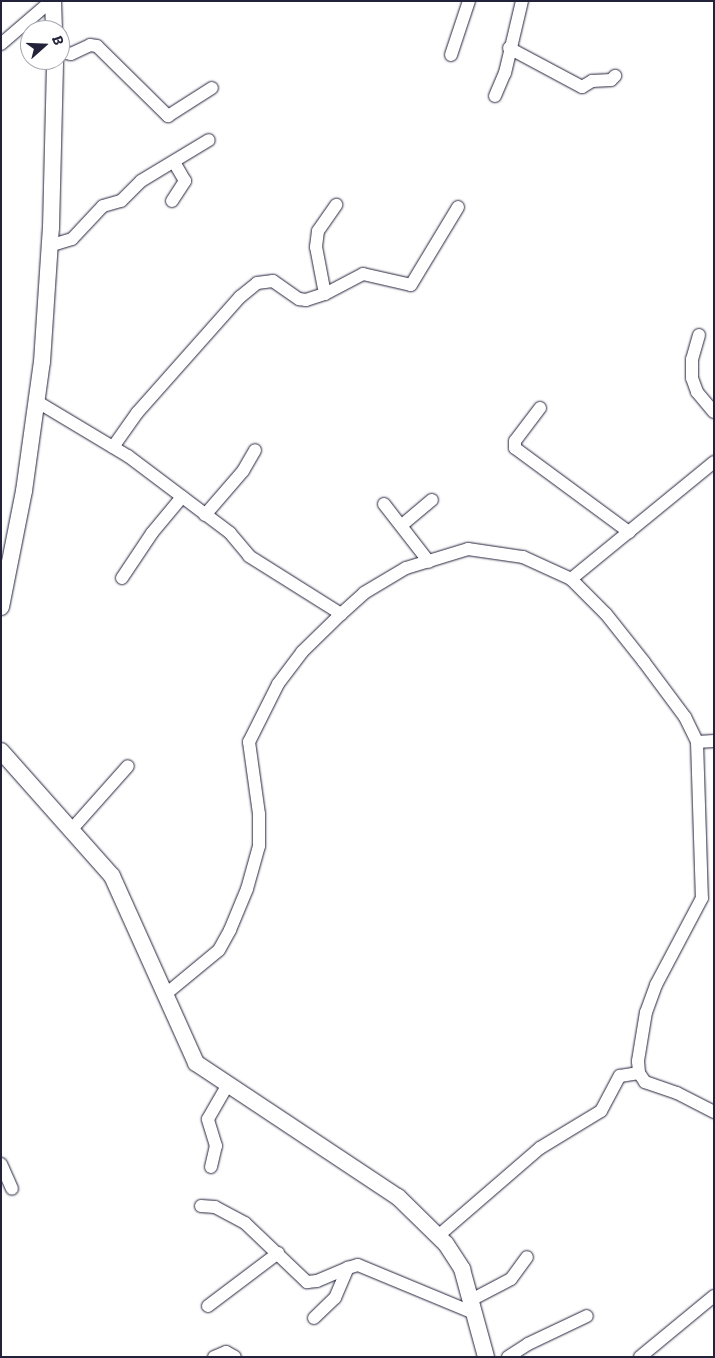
<!DOCTYPE html>
<style>
body{margin:0}
#map{position:relative;width:715px;height:1358px;overflow:hidden;background:#fff;font-family:Mali,sans-serif}
div>[style]{position:absolute}
.roads{filter:drop-shadow(0 0 1px #22223b) drop-shadow(0 0 1px #22223b)}
.minor>*{height:12px;margin:-6px;padding:0 6px;transform-origin:6px;border-radius:6px;background:#fff}
.tertiary>*{height:16px;margin:-8px;padding:0 8px;transform-origin:8px;border-radius:8px;background:#fff}
span{translate:-50% -50%;white-space:nowrap;text-align:center;line-height:1.15;-webkit-text-stroke:5px #fff;paint-order:stroke}
.frame{position:absolute;inset:0;border:2px solid #22223b;pointer-events:none}
.north{position:absolute;left:20px;top:20px;width:50px;height:50px;box-sizing:border-box;background:#fff;border:1px solid #a7a7b1;border-radius:50%;rotate:70deg;font-size:14px;font-weight:700;line-height:20px;text-align:center;color:#22223b}
.north::after{content:'';display:block;margin:auto;width:18px;height:22px;background:#22223b;clip-path:polygon(50% 0,100% 100%,50% 72%,0 100%)}
</style>
<div id="map">
<div class="roads">
<div class="minor">
<div style="left:1px;top:44px;width:66px;rotate:-40.7deg"></div>
<div style="left:509px;top:48px;width:83px;rotate:28.1deg"></div>
<div style="left:582px;top:87px;width:12px;rotate:-31deg"></div>
<div style="left:592px;top:81px;width:19px;rotate:-3deg"></div>
<div style="left:611px;top:80px;width:6px;rotate:-45deg"></div>
<div style="left:60px;top:52px;width:11px;rotate:10deg"></div>
<div style="left:71px;top:54px;width:21px;rotate:-25deg"></div>
<div style="left:90px;top:45px;width:7px;rotate:8deg"></div>
<div style="left:97px;top:46px;width:100px;rotate:44.6deg"></div>
<div style="left:168px;top:116px;width:52px;rotate:-32.5deg"></div>
<div style="left:451px;top:55px;width:57px;rotate:-71.6deg"></div>
<div style="left:495px;top:96px;width:25px;rotate:-67deg"></div>
<div style="left:505px;top:73px;width:74px;rotate:-76.7deg"></div>
<div style="left:172px;top:201px;width:24px;rotate:-57deg"></div>
<div style="left:185px;top:181px;width:22px;rotate:-120deg"></div>
<div style="left:49px;top:246px;width:24px;rotate:-17deg"></div>
<div style="left:72px;top:239px;width:45px;rotate:-46.8deg"></div>
<div style="left:103px;top:206px;width:19px;rotate:-16deg"></div>
<div style="left:121px;top:201px;width:28px;rotate:-45deg"></div>
<div style="left:141px;top:181px;width:79px;rotate:-31.1deg"></div>
<div style="left:325px;top:294px;width:48px;rotate:-100.8deg"></div>
<div style="left:316px;top:247px;width:16px;rotate:-83deg"></div>
<div style="left:318px;top:231px;width:32px;rotate:-55deg"></div>
<div style="left:699px;top:335px;width:25px;rotate:106deg"></div>
<div style="left:692px;top:359px;width:19px;rotate:90deg"></div>
<div style="left:692px;top:378px;width:15px;rotate:70deg"></div>
<div style="left:697px;top:392px;width:26px;rotate:50deg"></div>
<div style="left:36px;top:401px;width:107px;rotate:30.9deg"></div>
<div style="left:128px;top:456px;width:128px;rotate:37deg"></div>
<div style="left:230px;top:533px;width:30px;rotate:50deg"></div>
<div style="left:249px;top:556px;width:109px;rotate:32.2deg"></div>
<div style="left:540px;top:408px;width:41px;rotate:127.1deg"></div>
<div style="left:515px;top:441px;width:7px;rotate:90deg"></div>
<div style="left:515px;top:448px;width:142px;rotate:36.4deg"></div>
<div style="left:113px;top:447px;width:42px;rotate:-54.8deg"></div>
<div style="left:137px;top:413px;width:155px;rotate:-48.4deg"></div>
<div style="left:240px;top:297px;width:22px;rotate:-39deg"></div>
<div style="left:257px;top:283px;width:16px;rotate:-7deg"></div>
<div style="left:273px;top:281px;width:32px;rotate:35deg"></div>
<div style="left:299px;top:299px;width:7px;rotate:8deg"></div>
<div style="left:306px;top:300px;width:20px;rotate:-18deg"></div>
<div style="left:325px;top:294px;width:43px;rotate:-27.8deg"></div>
<div style="left:363px;top:274px;width:49px;rotate:12.9deg"></div>
<div style="left:411px;top:285px;width:91px;rotate:-58.9deg"></div>
<div style="left:384px;top:504px;width:73px;rotate:52.2deg"></div>
<div style="left:205px;top:515px;width:58px;rotate:-49.2deg"></div>
<div style="left:243px;top:471px;width:24px;rotate:-60deg"></div>
<div style="left:402px;top:525px;width:39px;rotate:-40deg"></div>
<div style="left:122px;top:578px;width:54px;rotate:-56.3deg"></div>
<div style="left:152px;top:533px;width:47px;rotate:-50.2deg"></div>
<div style="left:571px;top:579px;width:49px;rotate:45deg"></div>
<div style="left:606px;top:614px;width:61px;rotate:51.6deg"></div>
<div style="left:644px;top:662px;width:69px;rotate:53.3deg"></div>
<div style="left:685px;top:717px;width:28px;rotate:64deg"></div>
<div style="left:697px;top:742px;width:156px;rotate:88.2deg"></div>
<div style="left:702px;top:898px;width:98px;rotate:117.9deg"></div>
<div style="left:656px;top:985px;width:29px;rotate:110deg"></div>
<div style="left:646px;top:1012px;width:50px;rotate:99.3deg"></div>
<div style="left:638px;top:1061px;width:12px;rotate:85deg"></div>
<div style="left:639px;top:1073px;width:11px;rotate:56deg"></div>
<div style="left:645px;top:1082px;width:34px;rotate:19deg"></div>
<div style="left:677px;top:1093px;width:42px;rotate:27.2deg"></div>
<div style="left:697px;top:742px;width:17px;rotate:-3deg"></div>
<div style="left:72px;top:829px;width:84px;rotate:-48.4deg"></div>
<div style="left:167px;top:993px;width:67px;rotate:-39.6deg"></div>
<div style="left:219px;top:950px;width:23px;rotate:-61deg"></div>
<div style="left:230px;top:930px;width:44px;rotate:-67.5deg"></div>
<div style="left:247px;top:889px;width:45px;rotate:-74.4deg"></div>
<div style="left:259px;top:846px;width:32px;rotate:-90deg"></div>
<div style="left:259px;top:814px;width:73px;rotate:-97.9deg"></div>
<div style="left:249px;top:742px;width:65px;rotate:-63.4deg"></div>
<div style="left:278px;top:684px;width:40px;rotate:-53deg"></div>
<div style="left:302px;top:652px;width:54px;rotate:-44.3deg"></div>
<div style="left:341px;top:614px;width:31px;rotate:-42deg"></div>
<div style="left:364px;top:593px;width:49px;rotate:-30.8deg"></div>
<div style="left:406px;top:568px;width:65px;rotate:-17deg"></div>
<div style="left:468px;top:549px;width:56px;rotate:8.3deg"></div>
<div style="left:523px;top:557px;width:53px;rotate:24.6deg"></div>
<div style="left:571px;top:579px;width:185px;rotate:-39.3deg"></div>
<div style="left:1px;top:1164px;width:27px;rotate:66deg"></div>
<div style="left:211px;top:1167px;width:22px;rotate:-77deg"></div>
<div style="left:216px;top:1146px;width:28px;rotate:-107deg"></div>
<div style="left:208px;top:1119px;width:38px;rotate:-60deg"></div>
<div style="left:201px;top:1206px;width:14px;rotate:4deg"></div>
<div style="left:215px;top:1207px;width:34px;rotate:28deg"></div>
<div style="left:245px;top:1223px;width:86px;rotate:43.6deg"></div>
<div style="left:307px;top:1282px;width:10px;rotate:-6deg"></div>
<div style="left:317px;top:1281px;width:34px;rotate:-23deg"></div>
<div style="left:438px;top:1236px;width:135px;rotate:-40.8deg"></div>
<div style="left:540px;top:1148px;width:71px;rotate:-31.2deg"></div>
<div style="left:601px;top:1111px;width:40px;rotate:-62deg"></div>
<div style="left:620px;top:1076px;width:19px;rotate:-9deg"></div>
<div style="left:471px;top:1300px;width:45px;rotate:-27.7deg"></div>
<div style="left:511px;top:1279px;width:27px;rotate:-54deg"></div>
<div style="left:208px;top:1306px;width:88px;rotate:-37.1deg"></div>
<div style="left:314px;top:1318px;width:29px;rotate:-44deg"></div>
<div style="left:335px;top:1298px;width:33px;rotate:-67deg"></div>
<div style="left:348px;top:1268px;width:10px;rotate:-17deg"></div>
<div style="left:358px;top:1265px;width:126px;rotate:22.5deg"></div>
<div style="left:214px;top:1357px;width:13px;rotate:-23deg"></div>
<div style="left:226px;top:1352px;width:10px;rotate:29deg"></div>
<div style="left:508px;top:1357px;width:24px;rotate:-33deg"></div>
<div style="left:528px;top:1344px;width:65px;rotate:-25.4deg"></div>
<div style="left:640px;top:1357px;width:96px;rotate:-39.5deg"></div>
</div>
<div class="tertiary">
<div style="left:53px;top:1px;width:29px;rotate:88deg"></div>
<div style="left:1px;top:607px;width:118px;rotate:-78.8deg"></div>
<div style="left:24px;top:491px;width:130px;rotate:-82.1deg"></div>
<div style="left:42px;top:362px;width:134px;rotate:-86.2deg"></div>
<div style="left:51px;top:228px;width:168px;rotate:-88.6deg"></div>
<div style="left:1px;top:751px;width:167px;rotate:48.4deg"></div>
<div style="left:112px;top:876px;width:205px;rotate:65.8deg"></div>
<div style="left:196px;top:1063px;width:242px;rotate:33.6deg"></div>
<div style="left:398px;top:1197px;width:67px;rotate:44.4deg"></div>
<div style="left:446px;top:1244px;width:30px;rotate:57deg"></div>
<div style="left:462px;top:1269px;width:91px;rotate:74.7deg"></div>
</div>
</div>
<div class="frame"></div>
<div class="north">B</div>
</div>
